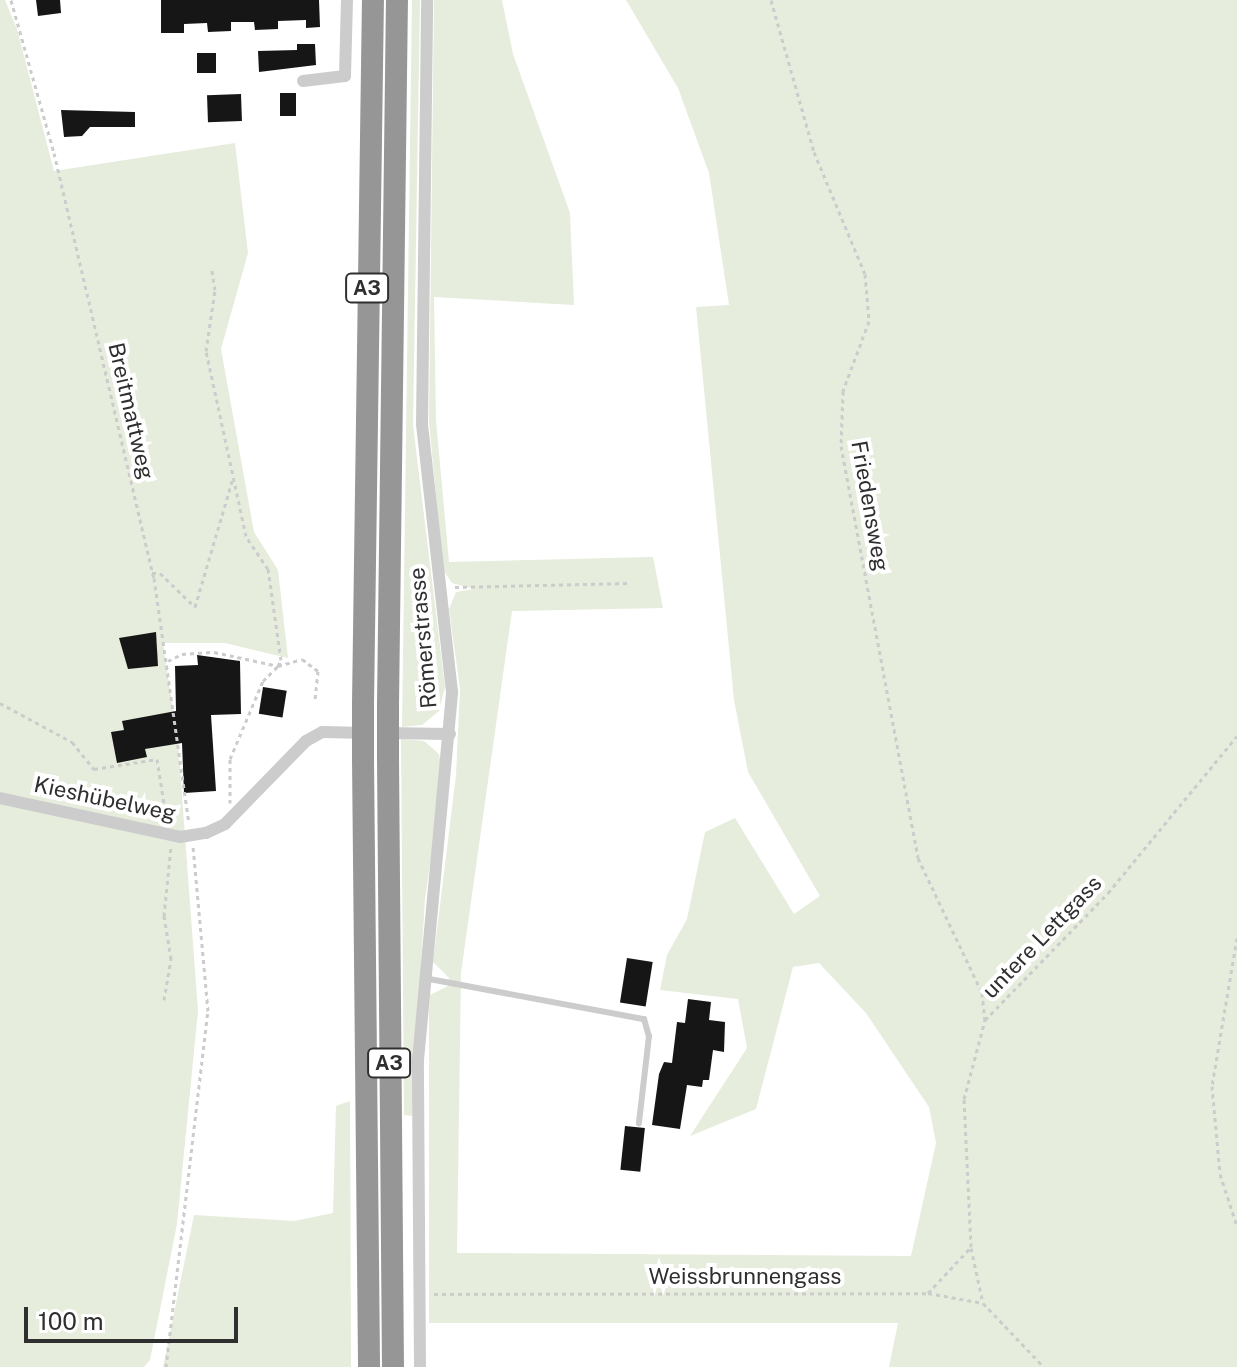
<!DOCTYPE html>
<meta charset="utf-8">
<style>
body{margin:0}
#map{position:relative;width:1237px;height:1367px;overflow:hidden;background:#fff;font-family:"Public Sans",sans-serif}
div>[style]{position:absolute}
.green>*{inset:0;background:#e6eddc}
.building>*{inset:0;background:#161616;transform-origin:0 0}
.path>*{height:3px;margin-top:-1.5px;transform-origin:0;background:repeating-linear-gradient(90deg,#ccc 0 4px,transparent 0 8px)}
.lane>*{height:6px;margin:-3px;padding:0 3px;transform-origin:3px;border-radius:3px;background:#ccc}
.street>*{height:12px;margin:-6px;padding:0 6px;transform-origin:6px;border-radius:6px;background:#ccc}
.highway>*{height:22px;margin:-11px;padding:0 11px;transform-origin:11px;border-radius:11px;background:#969696}
.highway-bridge>*{height:22px;margin:-11px;padding:0 11px;transform-origin:11px;border-radius:11px;background:#969696}
span{translate:-50% -50%;white-space:nowrap;text-align:center;line-height:1.15;-webkit-text-stroke:8px #fff;paint-order:stroke}
.shield-label span{padding:2px 6px;background:#fff;border:2px solid;border-radius:6px;-webkit-text-stroke-width:0}
.shield-label{font-size:20px;color:#2f2f2f;font-weight:700}
.street-label{font-size:22px;color:#2f2f2f}
.scale{position:absolute;left:24px;top:1307px;width:214px;height:36px;box-sizing:border-box;border:4px solid #2f2f2f;border-top:0;padding-left:10px;font-size:24px;line-height:28px;white-space:nowrap;color:#2f2f2f;-webkit-text-stroke:6px #fff;paint-order:stroke}
</style>
<div id="map">
<div class="green">
<div style="clip-path:polygon(0 0,5px 0,17px 29px,54px 171px,235px 143px,248px 253px,221px 349px,254px 532px,278px 570px,288px 658px,225px 643px,163px 643px,178px 742px,198px 1011px,177px 1224px,150px 1360px,144px 1367px,0 1367px)"></div>
<div style="clip-path:polygon(412px 0,420px 0,413px 425px,445px 687px,439px 711px,422px 725px,402px 727px)"></div>
<div style="clip-path:polygon(434px 0,502px 0,513px 54px,570px 213px,574px 305px,434px 297px,436px 420px,449px 562px,653px 557px,663px 608px,512px 611px,461px 973px,457px 1253px,911px 1256px,936px 1143px,929px 1107px,866px 1013px,819px 963px,793px 967px,756px 1109px,690px 1136px,747px 1048px,738px 999px,660px 990px,667px 955px,687px 919px,705px 832px,735px 818px,794px 914px,820px 896px,748px 772px,734px 700px,696px 307px,729px 305px,709px 173px,678px 88px,626px 0,1237px 0,1237px 1367px,889px 1367px,898px 1323px,429px 1323px,429px 1010px,430px 995px,448px 986px,449px 978px,433px 962px,456px 775px,460px 689px,449px 609px,456px 592px,473px 589px,452px 583px,443px 570px,429px 421px)"></div>
<div style="clip-path:polygon(401px 739px,424px 741px,439px 754px,443px 774px,425px 899px,412px 1116px,404px 1115px)"></div>
<div style="clip-path:polygon(350px 1101px,351px 1367px,163px 1367px,194px 1215px,294px 1221px,333px 1213px,336px 1106px)"></div>
</div>
<div class="building">
<div style="clip-path:polygon(36px 0,60px 0,61px 13px,38px 16px)"></div>
<div style="clip-path:polygon(319px 0,320px 27px,306px 28px,306px 20px,278px 21px,278px 29px,255px 30px,254px 22px,231px 22px,231px 31px,208px 32px,207px 23px,184px 24px,184px 33px,161px 33px,161px 0)"></div>
<div style="clip-path:polygon(297px 44px,315px 44px,316px 65px,259px 72px,258px 51px,297px 50px)"></div>
<div style="left:197px;top:53px;width:19px;height:20px"></div>
<div style="left:280px;top:93px;width:16px;height:23px"></div>
<div style="left:241px;top:94px;width:27px;height:34px;rotate:88deg"></div>
<div style="clip-path:polygon(61px 110px,135px 112px,135px 127px,90px 127px,82px 136px,64px 137px)"></div>
<div style="clip-path:polygon(156px 632px,158px 666px,128px 669px,119px 638px)"></div>
<div style="clip-path:polygon(197px 655px,240px 661px,241px 714px,211px 715px,216px 791px,184px 793px,182px 743px,145px 749px,147px 757px,117px 763px,111px 732px,124px 730px,122px 721px,176px 711px,175px 666px,198px 665px)"></div>
<div style="left:263px;top:687px;width:24px;height:27px;rotate:9deg"></div>
<div style="left:627px;top:958px;width:26px;height:45px;rotate:9deg"></div>
<div style="clip-path:polygon(688px 999px,711px 1002px,709px 1020px,725px 1022px,724px 1052px,713px 1050px,709px 1080px,703px 1080px,702px 1087px,687px 1085px,680px 1129px,652px 1125px,659px 1074px,664px 1062px,672px 1063px,677px 1022px,685px 1023px)"></div>
<div style="left:625px;top:1126px;width:20px;height:44px;rotate:6deg"></div>
</div>
<div class="path">
<div style="left:11px;top:0;width:159px;rotate:74.3deg"></div>
<div style="left:54px;top:153px;width:437px;rotate:76.8deg"></div>
<div style="left:154px;top:578px;width:247px;rotate:81.9deg"></div>
<div style="left:771px;top:0;width:158px;rotate:74.2deg"></div>
<div style="left:814px;top:152px;width:132px;rotate:67.3deg"></div>
<div style="left:865px;top:274px;width:47px;rotate:85.1deg"></div>
<div style="left:869px;top:321px;width:75px;rotate:110.4deg"></div>
<div style="left:843px;top:391px;width:55px;rotate:92.1deg"></div>
<div style="left:841px;top:446px;width:419px;rotate:79.4deg"></div>
<div style="left:918px;top:858px;width:149px;rotate:64.6deg"></div>
<div style="left:982px;top:993px;width:27px;rotate:84deg"></div>
<div style="left:152px;top:573px;width:8px"></div>
<div style="left:160px;top:573px;width:49px;rotate:44.2deg"></div>
<div style="left:195px;top:607px;width:134px;rotate:-73.6deg"></div>
<div style="left:455px;top:587px;width:175px;rotate:-1.3deg"></div>
<div style="left:168px;top:661px;width:16px;rotate:-27deg"></div>
<div style="left:182px;top:654px;width:32px;rotate:-4deg"></div>
<div style="left:214px;top:652px;width:66px;rotate:12.3deg"></div>
<div style="left:278px;top:666px;width:7px;rotate:-63deg"></div>
<div style="left:281px;top:660px;width:92px;rotate:-98.1deg"></div>
<div style="left:268px;top:569px;width:40px;rotate:-124deg"></div>
<div style="left:246px;top:536px;width:189px;rotate:-102.2deg"></div>
<div style="left:206px;top:351px;width:62px;rotate:-81.6deg"></div>
<div style="left:215px;top:290px;width:20px;rotate:-99deg"></div>
<div style="left:0;top:703px;width:82px;rotate:28.4deg"></div>
<div style="left:72px;top:742px;width:35px;rotate:51deg"></div>
<div style="left:94px;top:769px;width:64px;rotate:-9deg"></div>
<div style="left:157px;top:759px;width:64px;rotate:81deg"></div>
<div style="left:230px;top:803px;width:44px;rotate:-90deg"></div>
<div style="left:230px;top:759px;width:85px;rotate:-67.1deg"></div>
<div style="left:263px;top:681px;width:21px;rotate:-45deg"></div>
<div style="left:278px;top:666px;width:25px;rotate:-16deg"></div>
<div style="left:302px;top:659px;width:20px;rotate:37deg"></div>
<div style="left:318px;top:671px;width:30px;rotate:96deg"></div>
<div style="left:1237px;top:938px;width:150px;rotate:99.6deg"></div>
<div style="left:1212px;top:1086px;width:88px;rotate:84.8deg"></div>
<div style="left:1220px;top:1174px;width:55px;rotate:71.9deg"></div>
<div style="left:164px;top:1000px;width:42px;rotate:-80.3deg"></div>
<div style="left:171px;top:959px;width:44px;rotate:-99.2deg"></div>
<div style="left:164px;top:916px;width:70px;rotate:-84.3deg"></div>
<div style="left:971px;top:1248px;width:56px;rotate:77.7deg"></div>
<div style="left:928px;top:1293px;width:63px;rotate:-46.9deg"></div>
<div style="left:971px;top:1247px;width:148px;rotate:-92.7deg"></div>
<div style="left:964px;top:1099px;width:82px;rotate:-75.1deg"></div>
<div style="left:985px;top:1020px;width:177px;rotate:-45.9deg"></div>
<div style="left:1108px;top:893px;width:203px;rotate:-50.6deg"></div>
<div style="left:434px;top:1294px;width:494px;rotate:-0.1deg"></div>
<div style="left:928px;top:1293px;width:56px;rotate:10.3deg"></div>
<div style="left:983px;top:1303px;width:88px;rotate:46.4deg"></div>
<div style="left:166px;top:1367px;width:358px;rotate:-83.3deg"></div>
<div style="left:208px;top:1011px;width:166px;rotate:-95.2deg"></div>
</div>
<div class="lane">
<div style="left:424px;top:978px;width:224px;rotate:10.6deg"></div>
<div style="left:644px;top:1019px;width:18px;rotate:74deg"></div>
<div style="left:649px;top:1036px;width:88px;rotate:96.6deg"></div>
</div>
<div class="street">
<div style="left:303px;top:81px;width:42px;rotate:-6.8deg"></div>
<div style="left:345px;top:76px;width:76px;rotate:-88.5deg"></div>
<div style="left:385px;top:733px;width:65px;rotate:0.9deg"></div>
<div style="left:0;top:798px;width:184px;rotate:12.2deg"></div>
<div style="left:180px;top:837px;width:26px;rotate:-9deg"></div>
<div style="left:206px;top:833px;width:21px;rotate:-25deg"></div>
<div style="left:225px;top:824px;width:116px;rotate:-45.7deg"></div>
<div style="left:306px;top:741px;width:18px;rotate:-29deg"></div>
<div style="left:322px;top:732px;width:45px;rotate:1.3deg"></div>
<div style="left:420px;top:1367px;width:307px;rotate:-90.4deg"></div>
<div style="left:418px;top:1060px;width:370px;rotate:-84.7deg"></div>
<div style="left:452px;top:692px;width:270px;rotate:-96.4deg"></div>
<div style="left:422px;top:424px;width:424px;rotate:-89.3deg"></div>
</div>
<div class="highway">
<div style="left:363px;top:704px;width:704px;rotate:-89.19deg"></div>
<div style="left:388px;top:704px;width:704px;rotate:-89.27deg"></div>
<div style="left:363px;top:759px;width:608px;rotate:89.43deg"></div>
<div style="left:388px;top:759px;width:608px;rotate:89.53deg"></div>
</div>
<div class="highway-bridge">
<div style="left:388px;top:704px;width:55px;rotate:90deg"></div>
<div style="left:363px;top:759px;width:55px;rotate:-90deg"></div>
</div>
<div class="shield-label">
<span style="left:367px;top:288px">A3</span>
<span style="left:389px;top:1063px">A3</span>
</div>
<div class="street-label">
<span style="left:131px;top:411px;rotate:77deg">Breitmattweg</span>
<span style="left:870px;top:506px;rotate:80deg">Friedensweg</span>
<span style="left:423px;top:638px;rotate:-95deg">Römerstrasse</span>
<span style="left:105px;top:799px;rotate:12deg">Kieshübelweg</span>
<span style="left:1042px;top:937px;rotate:-46deg">untere Lettgass</span>
<span style="left:745px;top:1277px">Weissbrunnengass</span>
</div>
<div class="scale">100 m</div>
</div>
